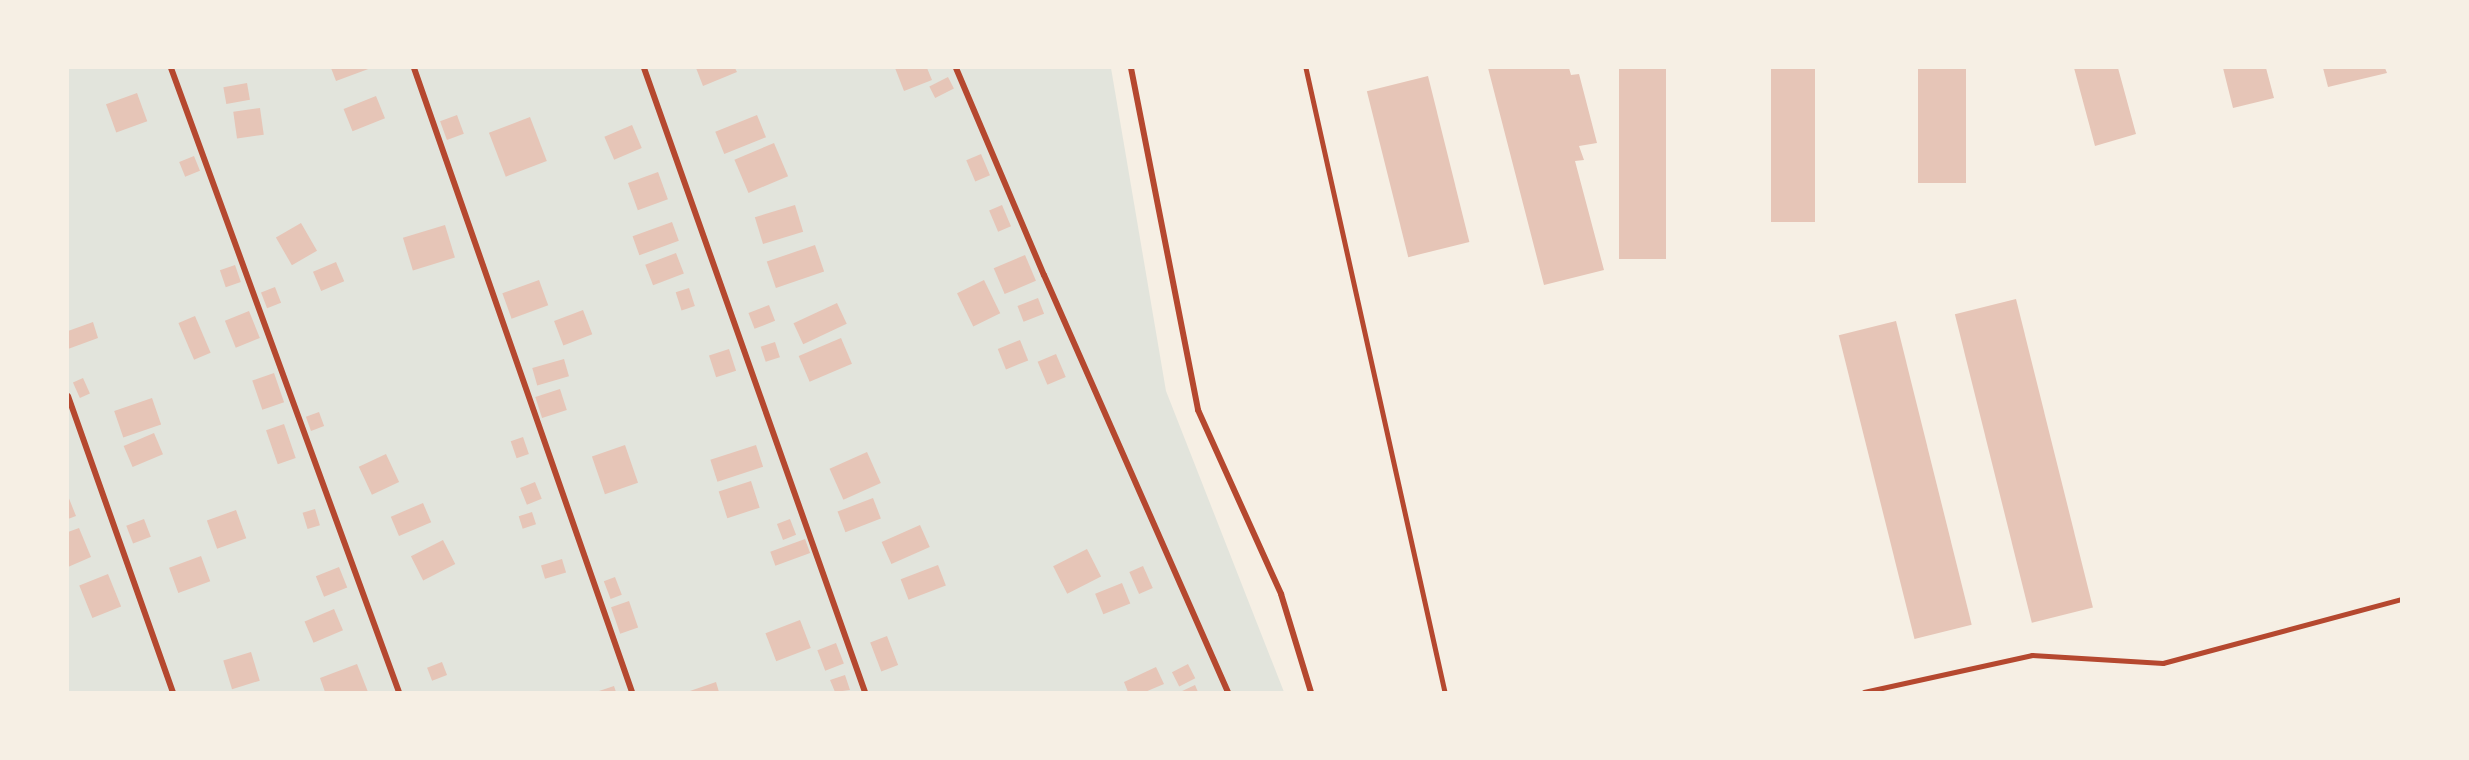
<!DOCTYPE html>
<style>
body{margin:0}
#map{position:relative;width:2469px;height:760px;overflow:hidden;background:#f6efe4;font-family:Inter,sans-serif}
div>[style]{position:absolute}
.green>*{inset:0;background:#e2e4dc}
.building>*{inset:0;background:#e6c5b7;transform-origin:0 0}
.service>*{height:4.5px;margin:-2.25px;padding:0 2.25px;transform-origin:2.25px;border-radius:2.25px;background:#b5482f}
.minor>*{height:6px;margin:-3px;padding:0 3px;transform-origin:3px;border-radius:3px;background:#b5482f}
span{translate:-50% -50%;white-space:nowrap;text-align:center;line-height:1.15;-webkit-text-stroke:4.5px #f6efe4;paint-order:stroke}
.frame{position:absolute;inset:0;border:69px solid #f6efe4;pointer-events:none}
</style>
<div id="map">
<div class="green">
<div style="clip-path:polygon(68px 68px,1111px 68px,1166px 391px,1284px 692px,68px 692px)"></div>
</div>
<div class="building">
<div style="clip-path:polygon(331px 68px,371px 68px,336px 81px)"></div>
<div style="clip-path:polygon(696px 68px,735px 68px,737px 72px,703px 86px)"></div>
<div style="clip-path:polygon(895px 68px,927px 68px,932px 80px,904px 91px)"></div>
<div style="clip-path:polygon(1488px 68px,1569px 68px,1571px 75px,1579px 74px,1597px 143px,1579px 146px,1584px 160px,1575px 161px,1604px 270px,1544px 285px)"></div>
<div style="left:1619px;top:68px;width:47px;height:191px"></div>
<div style="left:1771px;top:68px;width:44px;height:154px"></div>
<div style="left:1918px;top:68px;width:48px;height:115px"></div>
<div style="clip-path:polygon(2074px 68px,2118px 68px,2136px 134px,2095px 146px)"></div>
<div style="clip-path:polygon(2223px 68px,2266px 68px,2274px 98px,2233px 108px)"></div>
<div style="clip-path:polygon(2323px 68px,2385px 68px,2387px 73px,2328px 87px)"></div>
<div style="left:1428px;top:76px;width:171px;height:63px;rotate:76deg"></div>
<div style="left:948px;top:77px;width:13px;height:21px;rotate:63deg"></div>
<div style="left:247px;top:83px;width:17px;height:24px;rotate:80deg"></div>
<div style="left:137px;top:93px;width:30px;height:33px;rotate:70deg"></div>
<div style="left:376px;top:96px;width:24px;height:35px;rotate:68deg"></div>
<div style="left:260px;top:108px;width:27px;height:27px;rotate:82deg"></div>
<div style="left:457px;top:115px;width:20px;height:18px;rotate:70deg"></div>
<div style="left:757px;top:115px;width:24px;height:45px;rotate:68deg"></div>
<div style="left:530px;top:117px;width:47px;height:44px;rotate:69deg"></div>
<div style="left:632px;top:125px;width:25px;height:30px;rotate:67deg"></div>
<div style="left:774px;top:143px;width:36px;height:43px;rotate:67deg"></div>
<div style="left:981px;top:154px;width:23px;height:16px;rotate:67deg"></div>
<div style="left:194px;top:156px;width:16px;height:16px;rotate:68deg"></div>
<div style="left:658px;top:172px;width:29px;height:32px;rotate:70deg"></div>
<div style="left:795px;top:205px;width:28px;height:42px;rotate:73deg"></div>
<div style="left:1002px;top:205px;width:23px;height:14px;rotate:67deg"></div>
<div style="left:672px;top:222px;width:20px;height:42px;rotate:70deg"></div>
<div style="left:301px;top:223px;width:32px;height:29px;rotate:60deg"></div>
<div style="left:445px;top:225px;width:34px;height:44px;rotate:73deg"></div>
<div style="left:815px;top:245px;width:28px;height:51px;rotate:71deg"></div>
<div style="left:676px;top:253px;width:22px;height:33px;rotate:69deg"></div>
<div style="left:1025px;top:255px;width:28px;height:34px;rotate:67deg"></div>
<div style="left:336px;top:262px;width:21px;height:25px;rotate:67deg"></div>
<div style="left:235px;top:265px;width:18px;height:16px;rotate:71deg"></div>
<div style="left:539px;top:280px;width:27px;height:39px;rotate:70deg"></div>
<div style="left:984px;top:280px;width:37px;height:30px;rotate:64deg"></div>
<div style="left:275px;top:287px;width:17px;height:15px;rotate:69deg"></div>
<div style="left:689px;top:288px;width:19px;height:14px;rotate:72deg"></div>
<div style="left:1038px;top:298px;width:17px;height:22px;rotate:69deg"></div>
<div style="left:2016px;top:299px;width:318px;height:63px;rotate:76deg"></div>
<div style="left:837px;top:303px;width:23px;height:48px;rotate:65deg"></div>
<div style="left:769px;top:305px;width:17px;height:22px;rotate:69deg"></div>
<div style="left:583px;top:310px;width:26px;height:31px;rotate:69deg"></div>
<div style="left:249px;top:311px;width:29px;height:26px;rotate:68deg"></div>
<div style="left:195px;top:316px;width:40px;height:18px;rotate:67deg"></div>
<div style="left:1896px;top:321px;width:313px;height:59px;rotate:76deg"></div>
<div style="clip-path:polygon(93px 322px,98px 338px,68px 349px,68px 331px)"></div>
<div style="left:841px;top:338px;width:28px;height:46px;rotate:67deg"></div>
<div style="left:1020px;top:340px;width:22px;height:24px;rotate:68deg"></div>
<div style="left:775px;top:342px;width:16px;height:15px;rotate:72deg"></div>
<div style="left:729px;top:349px;width:23px;height:21px;rotate:72deg"></div>
<div style="left:1056px;top:354px;width:25px;height:20px;rotate:67deg"></div>
<div style="left:564px;top:359px;width:18px;height:33px;rotate:74deg"></div>
<div style="left:274px;top:373px;width:31px;height:23px;rotate:71deg"></div>
<div style="left:83px;top:378px;width:17px;height:11px;rotate:66deg"></div>
<div style="left:560px;top:389px;width:22px;height:26px;rotate:72deg"></div>
<div style="left:152px;top:398px;width:28px;height:40px;rotate:71deg"></div>
<div style="left:319px;top:412px;width:15px;height:14px;rotate:70deg"></div>
<div style="left:284px;top:424px;width:36px;height:19px;rotate:71deg"></div>
<div style="left:154px;top:433px;width:23px;height:33px;rotate:67deg"></div>
<div style="left:523px;top:437px;width:18px;height:13px;rotate:71deg"></div>
<div style="left:625px;top:445px;width:40px;height:35px;rotate:71deg"></div>
<div style="left:756px;top:445px;width:23px;height:48px;rotate:72deg"></div>
<div style="left:867px;top:452px;width:34px;height:41px;rotate:66deg"></div>
<div style="left:386px;top:454px;width:31px;height:30px;rotate:65deg"></div>
<div style="left:751px;top:481px;width:28px;height:34px;rotate:72deg"></div>
<div style="left:535px;top:482px;width:18px;height:16px;rotate:68deg"></div>
<div style="clip-path:polygon(68px 496px,76px 516px,68px 519px)"></div>
<div style="left:873px;top:498px;width:22px;height:38px;rotate:69deg"></div>
<div style="left:423px;top:503px;width:21px;height:35px;rotate:67deg"></div>
<div style="left:315px;top:509px;width:17px;height:13px;rotate:73deg"></div>
<div style="left:236px;top:510px;width:30px;height:31px;rotate:70deg"></div>
<div style="left:532px;top:512px;width:13px;height:14px;rotate:72deg"></div>
<div style="left:144px;top:519px;width:19px;height:19px;rotate:69deg"></div>
<div style="left:790px;top:519px;width:17px;height:14px;rotate:69deg"></div>
<div style="left:920px;top:525px;width:24px;height:42px;rotate:66deg"></div>
<div style="clip-path:polygon(79px 528px,91px 557px,68px 567px,68px 532px)"></div>
<div style="left:805px;top:539px;width:15px;height:37px;rotate:70deg"></div>
<div style="left:443px;top:540px;width:27px;height:36px;rotate:63deg"></div>
<div style="left:1087px;top:549px;width:31px;height:38px;rotate:63deg"></div>
<div style="left:201px;top:556px;width:27px;height:34px;rotate:70deg"></div>
<div style="left:562px;top:559px;width:14px;height:22px;rotate:73deg"></div>
<div style="left:938px;top:565px;width:22px;height:40px;rotate:69deg"></div>
<div style="left:1143px;top:566px;width:24px;height:15px;rotate:66deg"></div>
<div style="left:339px;top:567px;width:22px;height:25px;rotate:68deg"></div>
<div style="left:108px;top:574px;width:35px;height:31px;rotate:68deg"></div>
<div style="left:615px;top:577px;width:19px;height:12px;rotate:69deg"></div>
<div style="left:1122px;top:583px;width:22px;height:29px;rotate:68deg"></div>
<div style="left:629px;top:601px;width:28px;height:19px;rotate:71deg"></div>
<div style="left:334px;top:609px;width:23px;height:32px;rotate:67deg"></div>
<div style="left:800px;top:620px;width:30px;height:37px;rotate:69deg"></div>
<div style="left:887px;top:636px;width:31px;height:18px;rotate:69deg"></div>
<div style="left:836px;top:643px;width:22px;height:20px;rotate:69deg"></div>
<div style="left:251px;top:652px;width:30px;height:29px;rotate:73deg"></div>
<div style="left:442px;top:662px;width:14px;height:16px;rotate:69deg"></div>
<div style="clip-path:polygon(357px 664px,368px 692px,325px 692px,320px 678px)"></div>
<div style="left:1188px;top:664px;width:16px;height:18px;rotate:63deg"></div>
<div style="clip-path:polygon(1156px 667px,1164px 684px,1145px 692px,1128px 692px,1124px 682px)"></div>
<div style="clip-path:polygon(845px 675px,850px 690px,835px 692px,830px 680px)"></div>
<div style="clip-path:polygon(716px 682px,719px 692px,687px 692px)"></div>
<div style="clip-path:polygon(1195px 685px,1198px 692px,1180px 692px)"></div>
<div style="clip-path:polygon(614px 686px,616px 692px,596px 692px)"></div>
</div>
<div class="service">
<div style="left:1306px;top:68px;width:639px;rotate:77.44deg"></div>
<div style="left:1864px;top:692px;width:172px;rotate:-12.4deg"></div>
<div style="left:2032px;top:655px;width:131px;rotate:3.5deg"></div>
<div style="left:2163px;top:663px;width:247px;rotate:-15deg"></div>
</div>
<div class="minor">
<div style="left:171px;top:68px;width:664px;rotate:69.93deg"></div>
<div style="left:414px;top:68px;width:661px;rotate:70.74deg"></div>
<div style="left:644px;top:68px;width:662px;rotate:70.5deg"></div>
<div style="left:956px;top:68px;width:225px;rotate:67deg"></div>
<div style="left:1044px;top:275px;width:456px;rotate:66.2deg"></div>
<div style="left:1131px;top:68px;width:349px;rotate:78.9deg"></div>
<div style="left:1198px;top:410px;width:202px;rotate:65.7deg"></div>
<div style="left:1281px;top:594px;width:102px;rotate:73deg"></div>
<div style="left:68px;top:396px;width:314px;rotate:70.5deg"></div>
</div>
<div class="frame"></div>
</div>
